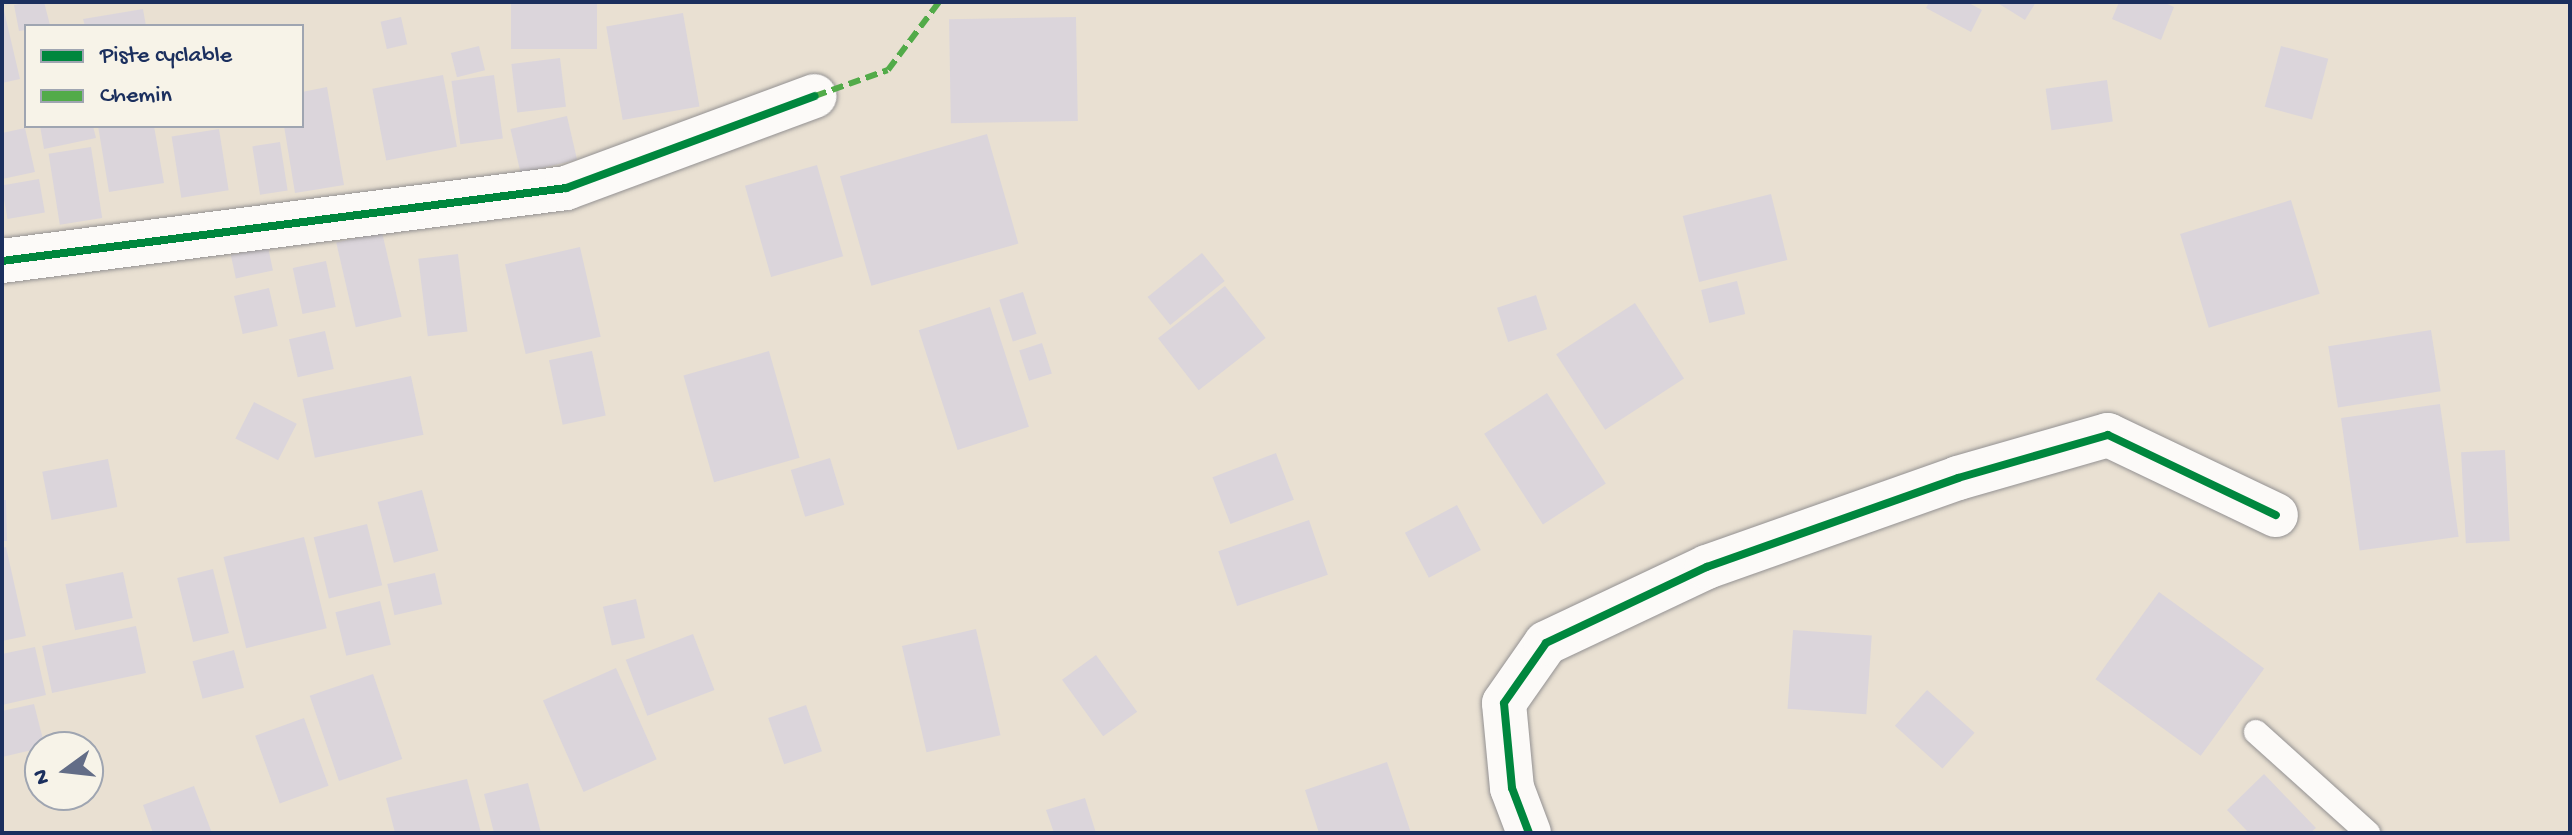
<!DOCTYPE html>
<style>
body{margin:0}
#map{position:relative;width:2572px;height:835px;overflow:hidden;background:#e9e0d2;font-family:"Gochi Hand",sans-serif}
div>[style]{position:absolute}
.building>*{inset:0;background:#dbd5db;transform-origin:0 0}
.roads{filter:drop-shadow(0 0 2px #939192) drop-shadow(0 0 2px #939192)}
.lane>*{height:24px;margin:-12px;padding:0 12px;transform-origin:12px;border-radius:12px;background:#fcfaf8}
.street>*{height:44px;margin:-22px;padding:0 22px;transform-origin:22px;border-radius:22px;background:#fcfaf8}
.quiet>*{height:6px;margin-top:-3px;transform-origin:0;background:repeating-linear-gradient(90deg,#52ab49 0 12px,transparent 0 18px)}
.cycleway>*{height:8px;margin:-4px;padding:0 4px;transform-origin:4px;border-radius:4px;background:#00873e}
span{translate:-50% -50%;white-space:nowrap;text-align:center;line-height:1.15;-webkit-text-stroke:6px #f7f3e8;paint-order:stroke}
.frame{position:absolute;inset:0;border:4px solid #1b2f5e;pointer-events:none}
.legend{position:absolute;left:24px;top:24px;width:280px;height:104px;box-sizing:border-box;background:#f7f3e8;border:2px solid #9fa5b1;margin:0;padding:10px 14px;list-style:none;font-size:24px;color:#1b2f5e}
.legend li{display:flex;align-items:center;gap:16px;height:40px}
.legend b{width:40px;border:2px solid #9fa5b1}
.north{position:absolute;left:24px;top:731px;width:80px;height:80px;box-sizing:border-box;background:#f7f3e8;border:2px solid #9fa5b1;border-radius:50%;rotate:255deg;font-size:22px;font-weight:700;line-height:32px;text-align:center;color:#1b2f5e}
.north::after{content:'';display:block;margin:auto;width:28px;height:36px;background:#636d87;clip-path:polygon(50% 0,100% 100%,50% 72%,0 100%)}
</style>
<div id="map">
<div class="building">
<div style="clip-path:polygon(2px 2px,20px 79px,2px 83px)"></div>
<div style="clip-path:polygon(28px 2px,44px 2px,50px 25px,26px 26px,26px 30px,19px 31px,14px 5px)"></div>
<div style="left:511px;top:2px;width:86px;height:47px"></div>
<div style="clip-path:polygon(1929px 2px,1967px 2px,1982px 10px,1971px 32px,1926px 8px)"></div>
<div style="clip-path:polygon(1996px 2px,2036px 2px,2025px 20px)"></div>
<div style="clip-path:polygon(2119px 2px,2163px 2px,2174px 7px,2161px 40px,2112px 19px)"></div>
<div style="clip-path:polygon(143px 9px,146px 26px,85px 26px,83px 19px)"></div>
<div style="left:683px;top:13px;width:95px;height:78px;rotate:80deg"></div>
<div style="left:401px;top:17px;width:28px;height:21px;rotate:77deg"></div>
<div style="left:1076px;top:17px;width:104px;height:127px;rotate:89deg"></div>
<div style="left:479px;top:46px;width:25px;height:29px;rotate:76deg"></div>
<div style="left:2281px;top:46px;width:49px;height:63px;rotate:15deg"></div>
<div style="left:560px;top:58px;width:49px;height:49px;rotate:83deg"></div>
<div style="left:443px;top:75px;width:73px;height:72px;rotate:79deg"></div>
<div style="left:494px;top:75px;width:64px;height:43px;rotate:82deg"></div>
<div style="left:2107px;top:80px;width:42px;height:62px;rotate:82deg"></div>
<div style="clip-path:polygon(327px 87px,344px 185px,295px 193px,284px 126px,302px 126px,302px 92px)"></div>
<div style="left:567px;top:116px;width:45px;height:58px;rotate:77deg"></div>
<div style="clip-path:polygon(40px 126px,93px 126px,96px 138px,44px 149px)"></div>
<div style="clip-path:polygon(98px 126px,154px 126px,164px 183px,109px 192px)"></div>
<div style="clip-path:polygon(25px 128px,35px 172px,2px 179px,2px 133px)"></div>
<div style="left:219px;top:129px;width:62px;height:48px;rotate:81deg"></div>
<div style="left:987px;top:134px;width:114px;height:153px;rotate:74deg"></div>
<div style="left:280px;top:142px;width:49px;height:28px;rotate:81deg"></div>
<div style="left:91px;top:147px;width:72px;height:43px;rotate:81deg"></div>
<div style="left:817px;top:165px;width:95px;height:75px;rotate:74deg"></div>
<div style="left:39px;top:179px;width:34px;height:38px;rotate:80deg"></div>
<div style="left:1771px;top:194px;width:68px;height:91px;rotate:76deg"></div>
<div style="left:2291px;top:200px;width:98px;height:116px;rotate:73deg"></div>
<div style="left:382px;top:232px;width:87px;height:47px;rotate:77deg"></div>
<div style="left:268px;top:247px;width:24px;height:38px;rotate:78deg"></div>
<div style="left:580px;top:247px;width:92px;height:77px;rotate:77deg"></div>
<div style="left:1202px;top:253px;width:36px;height:70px;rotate:51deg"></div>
<div style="left:458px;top:254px;width:78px;height:40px;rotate:83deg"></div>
<div style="left:326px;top:261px;width:47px;height:34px;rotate:78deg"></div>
<div style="left:1737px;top:281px;width:34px;height:37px;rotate:76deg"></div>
<div style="left:1225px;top:286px;width:66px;height:85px;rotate:52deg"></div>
<div style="left:269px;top:288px;width:39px;height:36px;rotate:77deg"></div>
<div style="left:1023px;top:292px;width:44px;height:25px;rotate:72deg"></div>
<div style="left:1536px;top:295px;width:36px;height:41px;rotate:72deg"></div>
<div style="left:1635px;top:303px;width:90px;height:94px;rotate:57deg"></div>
<div style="left:990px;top:307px;width:126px;height:75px;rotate:72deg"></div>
<div style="left:2431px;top:330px;width:62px;height:104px;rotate:81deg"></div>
<div style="left:325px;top:331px;width:39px;height:37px;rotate:77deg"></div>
<div style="left:1042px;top:343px;width:32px;height:24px;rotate:72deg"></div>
<div style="left:592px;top:351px;width:66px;height:44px;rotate:78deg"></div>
<div style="left:769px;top:351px;width:111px;height:89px;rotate:74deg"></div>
<div style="left:411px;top:376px;width:60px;height:111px;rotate:78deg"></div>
<div style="left:1547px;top:393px;width:108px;height:75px;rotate:57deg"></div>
<div style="left:254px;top:402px;width:48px;height:41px;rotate:27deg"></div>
<div style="left:2440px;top:404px;width:134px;height:100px;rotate:82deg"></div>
<div style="left:2505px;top:450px;width:91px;height:44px;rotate:87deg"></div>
<div style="left:1276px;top:453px;width:50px;height:68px;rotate:69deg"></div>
<div style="left:830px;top:458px;width:49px;height:41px;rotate:73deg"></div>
<div style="left:108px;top:459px;width:49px;height:67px;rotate:79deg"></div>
<div style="left:422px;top:490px;width:63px;height:46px;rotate:75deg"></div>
<div style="clip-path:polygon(2px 500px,6px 500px,7px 541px,2px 541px)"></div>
<div style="left:1457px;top:505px;width:51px;height:59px;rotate:62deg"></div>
<div style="left:1309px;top:520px;width:58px;height:96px;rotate:71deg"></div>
<div style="left:367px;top:524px;width:63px;height:55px;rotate:76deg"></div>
<div style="left:304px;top:537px;width:94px;height:83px;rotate:76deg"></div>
<div style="clip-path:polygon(6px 547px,26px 636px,2px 641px,2px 548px)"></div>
<div style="left:213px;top:569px;width:66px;height:37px;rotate:76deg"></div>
<div style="left:123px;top:572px;width:47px;height:59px;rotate:78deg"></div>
<div style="left:435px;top:573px;width:32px;height:49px;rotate:77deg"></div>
<div style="left:2159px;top:592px;width:130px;height:108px;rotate:36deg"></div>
<div style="left:636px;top:599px;width:40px;height:34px;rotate:77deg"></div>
<div style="left:380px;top:601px;width:45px;height:46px;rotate:76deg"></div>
<div style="left:136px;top:626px;width:48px;height:96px;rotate:78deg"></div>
<div style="left:976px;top:629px;width:109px;height:76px;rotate:77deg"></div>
<div style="left:1793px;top:630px;width:79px;height:79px;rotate:4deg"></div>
<div style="left:693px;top:634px;width:60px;height:72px;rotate:69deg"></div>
<div style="clip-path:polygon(35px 647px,46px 695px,2px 705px,2px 654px)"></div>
<div style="left:234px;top:650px;width:39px;height:43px;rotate:75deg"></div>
<div style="left:1096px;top:655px;width:70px;height:42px;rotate:54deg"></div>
<div style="left:616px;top:668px;width:100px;height:80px;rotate:66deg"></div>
<div style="left:373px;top:674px;width:90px;height:67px;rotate:71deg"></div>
<div style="left:1927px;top:690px;width:64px;height:48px;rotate:42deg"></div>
<div style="clip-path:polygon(34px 704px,45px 747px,2px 757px,2px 711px)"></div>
<div style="left:806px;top:705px;width:49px;height:40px;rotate:71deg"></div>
<div style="left:304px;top:718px;width:72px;height:52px;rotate:70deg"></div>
<div style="clip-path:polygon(1387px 762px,1411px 833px,1319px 833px,1305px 790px)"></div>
<div style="clip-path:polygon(2264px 774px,2316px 828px,2310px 833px,2249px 833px,2227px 810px)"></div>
<div style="clip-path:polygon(467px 779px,481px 833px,395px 833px,386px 798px)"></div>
<div style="clip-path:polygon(528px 783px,541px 833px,494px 833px,484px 794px)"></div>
<div style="clip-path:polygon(194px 786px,212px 833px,153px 833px,143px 805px)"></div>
<div style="clip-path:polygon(1085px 798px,1096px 833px,1054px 833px,1046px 810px)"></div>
</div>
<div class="roads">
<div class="lane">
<div style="left:2256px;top:732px;width:151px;rotate:42deg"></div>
</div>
<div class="street">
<div style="left:2px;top:261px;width:569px;rotate:-7.37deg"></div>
<div style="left:566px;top:188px;width:265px;rotate:-20.3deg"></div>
<div style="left:1529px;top:833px;width:48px;rotate:-110.7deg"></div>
<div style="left:1512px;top:788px;width:85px;rotate:-95.4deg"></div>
<div style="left:1504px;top:703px;width:73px;rotate:-55deg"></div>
<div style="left:1546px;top:643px;width:178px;rotate:-25.3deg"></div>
<div style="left:1707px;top:567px;width:266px;rotate:-19.5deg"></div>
<div style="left:1958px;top:478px;width:156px;rotate:-16deg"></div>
<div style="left:2108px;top:435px;width:186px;rotate:25.5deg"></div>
</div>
</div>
<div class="quiet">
<div style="left:815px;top:96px;width:77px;rotate:-19.6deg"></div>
<div style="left:888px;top:70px;width:85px;rotate:-53.1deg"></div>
</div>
<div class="cycleway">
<div style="left:2px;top:261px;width:569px;rotate:-7.37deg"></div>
<div style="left:566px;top:188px;width:265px;rotate:-20.3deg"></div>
<div style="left:1529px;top:833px;width:48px;rotate:-110.7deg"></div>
<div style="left:1512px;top:788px;width:85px;rotate:-95.4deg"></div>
<div style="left:1504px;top:703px;width:73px;rotate:-55deg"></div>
<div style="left:1546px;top:643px;width:178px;rotate:-25.3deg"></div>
<div style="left:1707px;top:567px;width:266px;rotate:-19.5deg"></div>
<div style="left:1958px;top:478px;width:156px;rotate:-16deg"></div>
<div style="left:2108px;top:435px;width:186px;rotate:25.5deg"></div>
</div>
<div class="frame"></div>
<ul class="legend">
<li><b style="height:10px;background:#00873e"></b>Piste cyclable</li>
<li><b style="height:10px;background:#52ab49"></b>Chemin</li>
</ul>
<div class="north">N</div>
</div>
